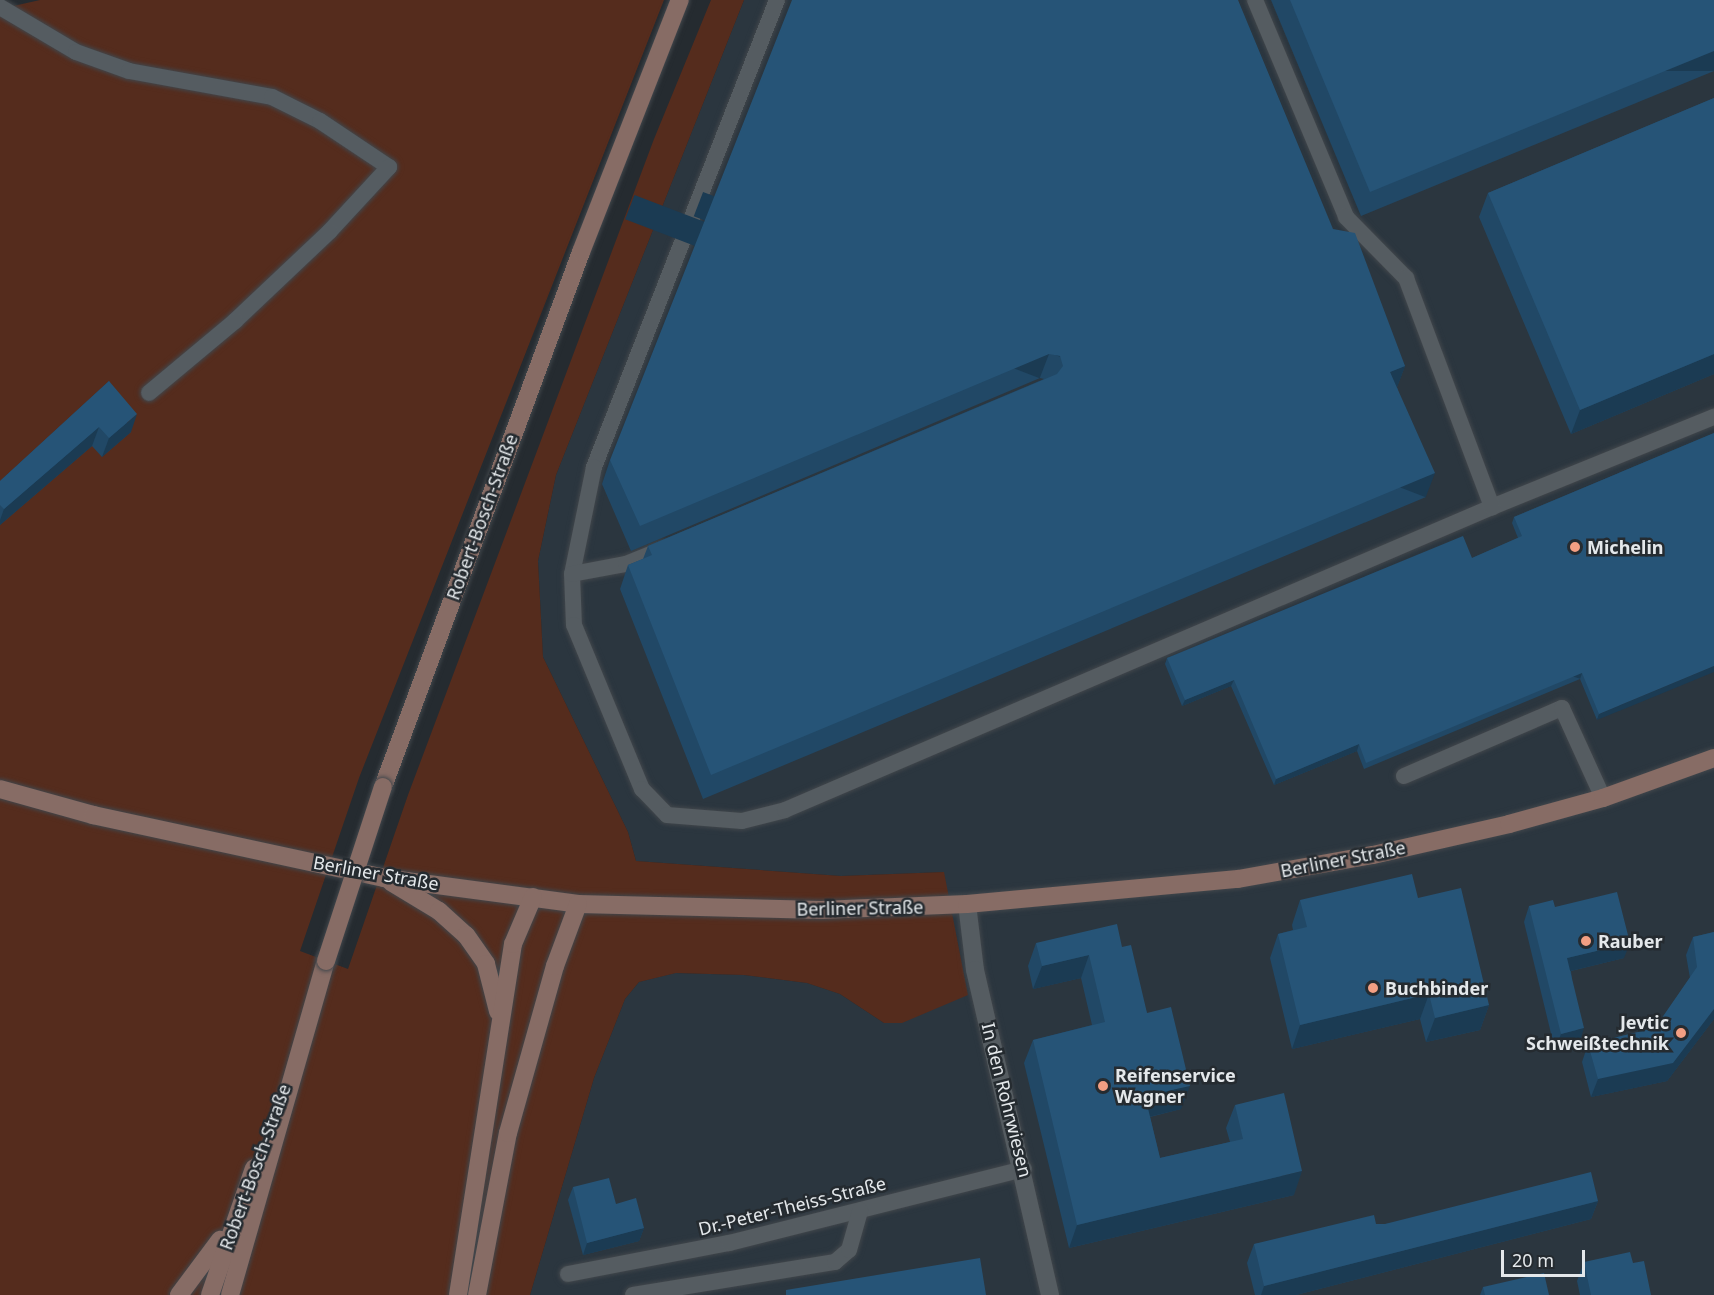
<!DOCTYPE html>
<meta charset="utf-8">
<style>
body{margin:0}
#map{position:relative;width:1714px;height:1295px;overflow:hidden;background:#252b30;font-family:"Noto Sans",sans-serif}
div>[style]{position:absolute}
.built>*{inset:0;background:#2b363f}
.green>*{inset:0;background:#552c1d}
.roads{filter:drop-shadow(0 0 2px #41464b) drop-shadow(0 0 2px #41464b)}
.lane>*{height:16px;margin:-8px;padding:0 8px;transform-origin:8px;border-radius:8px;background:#555c61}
.street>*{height:18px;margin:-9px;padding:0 9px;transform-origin:9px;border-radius:9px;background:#555c61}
.secondary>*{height:18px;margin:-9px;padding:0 9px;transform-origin:9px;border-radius:9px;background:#876c65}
.bridges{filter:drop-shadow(0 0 2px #41464b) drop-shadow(0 0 2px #41464b)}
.secondary-bridge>*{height:18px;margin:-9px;padding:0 9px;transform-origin:9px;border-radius:9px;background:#876c65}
.wall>*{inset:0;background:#214866}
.shaded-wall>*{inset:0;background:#1b3b53;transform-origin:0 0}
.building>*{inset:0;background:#265477}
.dots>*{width:16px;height:16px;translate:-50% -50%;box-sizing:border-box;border:3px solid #252b30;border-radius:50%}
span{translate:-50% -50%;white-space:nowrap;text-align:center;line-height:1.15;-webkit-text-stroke:5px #252b30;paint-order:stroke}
.street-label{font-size:18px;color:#e4e8eb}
.poi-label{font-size:18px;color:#e4e8eb;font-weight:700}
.left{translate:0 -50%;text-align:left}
.right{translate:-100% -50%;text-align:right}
.scale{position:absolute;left:1501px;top:1250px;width:84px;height:27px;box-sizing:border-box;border:3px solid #e4e8eb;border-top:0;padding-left:8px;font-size:18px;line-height:21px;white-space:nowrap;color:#e4e8eb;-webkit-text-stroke:4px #252b30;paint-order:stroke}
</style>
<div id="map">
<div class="built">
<div style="clip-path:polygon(744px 0,1714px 0,1714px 1295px,530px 1295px,594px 1078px,625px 999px,639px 982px,675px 973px,744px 975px,807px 983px,840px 994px,884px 1023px,902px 1023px,944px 872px,841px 876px,636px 861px,628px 832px,543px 657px,538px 561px,556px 475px)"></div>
</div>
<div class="green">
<div style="clip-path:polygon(40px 0,664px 0,359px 778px,300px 951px,348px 969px,408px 795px,654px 139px,711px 0,744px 0,556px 475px,538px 561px,543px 657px,628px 832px,636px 861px,841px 876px,944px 872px,968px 995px,902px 1023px,884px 1023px,840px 994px,807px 983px,744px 975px,676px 973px,639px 982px,625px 999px,594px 1078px,530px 1295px,0 1295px,0 9px)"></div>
</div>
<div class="roads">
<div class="lane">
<div style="left:777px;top:0;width:502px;rotate:111.4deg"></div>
<div style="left:594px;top:467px;width:109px;rotate:101.6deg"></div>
<div style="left:572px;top:574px;width:51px;rotate:87.8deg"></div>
<div style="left:574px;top:625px;width:178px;rotate:67.5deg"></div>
<div style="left:642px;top:789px;width:36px;rotate:46deg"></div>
<div style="left:667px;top:815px;width:75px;rotate:4.6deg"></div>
<div style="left:742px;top:821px;width:44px;rotate:-14.3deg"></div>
<div style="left:785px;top:810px;width:769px;rotate:-23.2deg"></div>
<div style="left:1492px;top:507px;width:240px;rotate:-22.1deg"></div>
<div style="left:1255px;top:0;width:235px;rotate:67.2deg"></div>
<div style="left:1346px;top:217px;width:86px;rotate:45.5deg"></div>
<div style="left:1406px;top:278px;width:245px;rotate:69.4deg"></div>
<div style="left:0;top:7px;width:88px;rotate:30.6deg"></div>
<div style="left:76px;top:52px;width:56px;rotate:19.7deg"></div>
<div style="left:129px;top:71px;width:145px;rotate:10.3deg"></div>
<div style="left:272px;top:97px;width:54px;rotate:26.6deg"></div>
<div style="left:320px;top:121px;width:83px;rotate:33.7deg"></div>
<div style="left:389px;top:167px;width:88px;rotate:132.7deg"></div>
<div style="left:329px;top:232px;width:129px;rotate:136.6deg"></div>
<div style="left:235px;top:321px;width:112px;rotate:140.1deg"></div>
<div style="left:572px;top:574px;width:55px;rotate:-10.5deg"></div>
<div style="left:626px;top:564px;width:40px;rotate:-22deg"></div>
<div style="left:1404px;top:776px;width:172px;rotate:-23.3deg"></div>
<div style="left:1562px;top:708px;width:99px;rotate:65.5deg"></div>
<div style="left:568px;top:1274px;width:164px;rotate:-10.9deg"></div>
<div style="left:729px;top:1243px;width:304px;rotate:-14.1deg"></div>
<div style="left:633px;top:1295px;width:205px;rotate:-9.3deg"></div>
<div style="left:835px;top:1262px;width:18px;rotate:-41deg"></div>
<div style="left:849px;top:1250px;width:41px;rotate:-74.2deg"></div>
</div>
<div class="street">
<div style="left:967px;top:904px;width:66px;rotate:83.1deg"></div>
<div style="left:975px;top:970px;width:334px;rotate:77deg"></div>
</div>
<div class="secondary">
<div style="left:383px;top:787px;width:570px;rotate:-69.69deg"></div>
<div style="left:581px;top:252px;width:271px;rotate:-68.6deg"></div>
<div style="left:0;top:789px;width:97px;rotate:15.6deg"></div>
<div style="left:93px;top:815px;width:298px;rotate:12.2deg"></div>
<div style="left:384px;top:878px;width:196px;rotate:7.6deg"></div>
<div style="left:578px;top:904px;width:243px;rotate:1.4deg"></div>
<div style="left:821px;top:910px;width:146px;rotate:-2.4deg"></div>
<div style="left:967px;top:904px;width:272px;rotate:-5.3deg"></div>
<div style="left:1238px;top:879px;width:137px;rotate:-10.1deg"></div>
<div style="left:1373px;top:855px;width:139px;rotate:-12.8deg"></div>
<div style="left:1509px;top:824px;width:98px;rotate:-15.5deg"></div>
<div style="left:1603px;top:798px;width:118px;rotate:-19.8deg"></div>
<div style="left:391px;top:882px;width:56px;rotate:31.1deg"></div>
<div style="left:439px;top:911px;width:36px;rotate:42deg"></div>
<div style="left:466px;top:935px;width:35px;rotate:55deg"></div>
<div style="left:486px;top:964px;width:49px;rotate:75.7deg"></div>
<div style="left:179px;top:1295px;width:69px;rotate:-53.3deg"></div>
<div style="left:210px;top:1295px;width:134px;rotate:-70.9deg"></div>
<div style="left:230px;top:1295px;width:348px;rotate:-74deg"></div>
<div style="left:458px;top:1295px;width:355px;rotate:-81.1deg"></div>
<div style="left:513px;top:944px;width:51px;rotate:-66.9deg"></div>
<div style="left:477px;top:1295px;width:165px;rotate:-79.2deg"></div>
<div style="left:508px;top:1133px;width:173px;rotate:-74.3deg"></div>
<div style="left:555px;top:966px;width:66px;rotate:-69.6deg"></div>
</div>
</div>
<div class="bridges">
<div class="secondary-bridge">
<div style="left:326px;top:961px;width:183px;rotate:-71.9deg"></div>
</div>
</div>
<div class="wall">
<div style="clip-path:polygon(1271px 0,1714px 0,1714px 71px,1361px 216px)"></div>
<div style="clip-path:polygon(1714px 98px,1714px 374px,1571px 434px,1479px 217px,1488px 193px)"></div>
<div style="clip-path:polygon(1333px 229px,1405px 366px,1397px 387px,1426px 497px,703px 799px,620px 589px,628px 565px,643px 559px,648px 546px,1044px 379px,1040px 378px,631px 551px,602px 484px,610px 460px)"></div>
<div style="clip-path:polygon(109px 381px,131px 432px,102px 457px,92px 446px,0 525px,0 481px)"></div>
<div style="clip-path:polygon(1714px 433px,1597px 720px,1580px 679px,1364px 769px,1357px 751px,1274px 785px,1231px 686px,1182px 706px,1165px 664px,1167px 658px,1472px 558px,1518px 538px,1512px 523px,1514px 517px)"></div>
<div style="clip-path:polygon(1418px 898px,1489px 1005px,1480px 1030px,1426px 1042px,1420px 1019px,1292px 1049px,1270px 958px,1278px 934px,1293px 930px,1292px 925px,1300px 900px)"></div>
<div style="clip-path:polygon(1529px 906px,1555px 907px,1624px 958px,1571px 971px,1579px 1044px,1555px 1050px,1524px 922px)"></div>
<div style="clip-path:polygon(1714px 932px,1714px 1019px,1667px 1081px,1591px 1097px,1582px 1062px,1588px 1044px,1655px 1028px,1690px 978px,1686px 955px,1693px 937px)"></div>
<div style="clip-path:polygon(1036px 943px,1122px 947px,1147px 1013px,1181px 1109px,1150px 1117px,1160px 1158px,1230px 1142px,1226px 1128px,1235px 1105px,1294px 1195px,1069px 1248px,1024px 1063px,1033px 1040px,1092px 1025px,1081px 978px,1033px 989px,1028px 966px)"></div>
<div style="clip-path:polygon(573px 1187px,616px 1204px,644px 1228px,639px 1241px,583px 1255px,568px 1200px)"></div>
<div style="clip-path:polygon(1598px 1201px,1591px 1219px,1296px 1295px,1255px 1295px,1247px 1263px,1254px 1244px,1376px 1224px,1385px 1224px)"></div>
<div style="clip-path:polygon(1584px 1262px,1633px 1263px,1651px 1295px,1580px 1295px,1577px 1281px)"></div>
<div style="clip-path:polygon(1483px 1287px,1549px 1295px,1480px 1295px)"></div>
</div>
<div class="shaded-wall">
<div style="left:1714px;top:51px;width:20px;height:372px;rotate:90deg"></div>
<div style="left:1049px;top:354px;width:26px;height:444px;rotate:111deg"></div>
<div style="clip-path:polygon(1714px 354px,1714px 374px,1571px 434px,1580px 410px)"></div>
<div style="clip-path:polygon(1405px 366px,1396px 390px,1390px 372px)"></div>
<div style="clip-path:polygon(137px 414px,131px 432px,102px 457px,109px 438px)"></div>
<div style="clip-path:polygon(99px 427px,92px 446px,0 525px,0 520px,4px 509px)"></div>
<div style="left:1435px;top:473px;width:26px;height:784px;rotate:111deg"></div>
<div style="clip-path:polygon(1714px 666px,1714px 672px,1597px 720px,1599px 714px)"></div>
<div style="left:1582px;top:673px;width:6px;height:234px;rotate:108deg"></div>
<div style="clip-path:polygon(1234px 680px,1231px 686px,1182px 706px,1185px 700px)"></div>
<div style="clip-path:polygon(1359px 744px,1357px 751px,1274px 785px,1276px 779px)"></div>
<div style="clip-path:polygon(1630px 943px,1624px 958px,1562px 973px,1567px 958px)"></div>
<div style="clip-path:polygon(1089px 955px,1081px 978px,1033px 989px,1042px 966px)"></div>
<div style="clip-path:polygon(1429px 994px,1420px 1019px,1292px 1049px,1300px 1025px)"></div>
<div style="clip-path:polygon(1489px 1005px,1480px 1030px,1426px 1042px,1435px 1018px)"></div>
<div style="clip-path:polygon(1714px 1009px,1714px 1019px,1667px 1081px,1591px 1097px,1598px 1079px)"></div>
<div style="clip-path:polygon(1584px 1028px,1579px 1044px,1555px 1050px,1561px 1034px)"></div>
<div style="clip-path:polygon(1190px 1086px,1181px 1109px,1136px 1120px,1145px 1096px)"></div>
<div style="clip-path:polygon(1302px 1171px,1294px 1195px,1069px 1248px,1077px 1225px)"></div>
<div style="clip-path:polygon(1598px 1201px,1591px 1219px,1296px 1295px,1261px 1295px,1264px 1286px)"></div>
<div style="clip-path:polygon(644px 1228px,639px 1241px,583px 1255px,587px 1243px)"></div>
</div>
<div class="building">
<div style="clip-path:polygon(792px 0,1238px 0,1333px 229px,1355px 233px,1405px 366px,1390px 372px,1435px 473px,711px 775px,628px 565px,652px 555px,648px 546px,1057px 374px,1063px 366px,1060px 356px,1049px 354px,640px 526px,610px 460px)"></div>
<div style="clip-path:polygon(1290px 0,1714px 0,1714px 51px,1370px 192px)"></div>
<div style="clip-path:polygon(1714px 98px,1714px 354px,1580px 410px,1488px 193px)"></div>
<div style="clip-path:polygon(109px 381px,137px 414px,109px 438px,99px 427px,4px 509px,0 505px,0 481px)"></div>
<div style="clip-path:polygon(1714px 433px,1714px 666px,1599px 714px,1582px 673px,1366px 763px,1359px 744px,1276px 779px,1234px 680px,1185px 700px,1167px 658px,1463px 536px,1472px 558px,1522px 536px,1514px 517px)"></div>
<div style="clip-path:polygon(1412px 874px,1418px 898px,1461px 888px,1489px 1005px,1435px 1018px,1429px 994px,1300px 1025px,1278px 934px,1307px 927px,1300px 900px)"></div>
<div style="clip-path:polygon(1617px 892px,1630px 943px,1567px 958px,1584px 1028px,1561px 1034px,1529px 906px,1553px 900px,1555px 907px)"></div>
<div style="clip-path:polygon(1117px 924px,1122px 947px,1131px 945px,1147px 1013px,1171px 1007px,1190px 1086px,1145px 1096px,1160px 1158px,1243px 1139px,1235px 1105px,1284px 1093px,1302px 1171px,1077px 1225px,1033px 1040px,1105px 1022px,1089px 955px,1042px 966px,1036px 943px)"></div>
<div style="clip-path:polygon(1714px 932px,1714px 1009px,1673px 1063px,1598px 1079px,1588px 1044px,1655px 1028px,1697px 967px,1693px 937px)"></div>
<div style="clip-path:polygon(1591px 1172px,1598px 1201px,1264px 1286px,1254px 1244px,1374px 1215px,1376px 1224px,1385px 1224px)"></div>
<div style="clip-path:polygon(609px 1178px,616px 1204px,636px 1198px,644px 1228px,587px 1243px,573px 1187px)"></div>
<div style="clip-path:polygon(1630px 1252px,1633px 1263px,1644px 1261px,1651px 1295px,1591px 1295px,1584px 1262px)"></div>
<div style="clip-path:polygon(980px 1258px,986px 1295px,786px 1295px,786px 1290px)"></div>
<div style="clip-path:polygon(1544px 1273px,1549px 1295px,1485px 1295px,1483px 1287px)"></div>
</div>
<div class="dots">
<div style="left:1575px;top:547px;background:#f39f83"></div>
<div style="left:1586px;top:941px;background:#f39f83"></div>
<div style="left:1373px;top:988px;background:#f39f83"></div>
<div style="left:1681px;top:1033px;background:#f39f83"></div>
<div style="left:1103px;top:1086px;background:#f39f83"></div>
</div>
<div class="street-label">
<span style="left:482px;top:517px;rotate:-70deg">Robert-Bosch-Straße</span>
<span style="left:1343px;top:859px;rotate:-11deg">Berliner Straße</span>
<span style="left:376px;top:873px;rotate:10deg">Berliner Straße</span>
<span style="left:860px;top:908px;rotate:-1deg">Berliner Straße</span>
<span style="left:1007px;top:1100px;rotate:76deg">In den Rohrwiesen</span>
<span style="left:255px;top:1167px;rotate:-70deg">Robert-Bosch-Straße</span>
<span style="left:792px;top:1206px;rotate:-14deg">Dr.-Peter-Theiss-Straße</span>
</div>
<div class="poi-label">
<span class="left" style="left:1587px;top:547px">Michelin</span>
<span class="left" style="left:1598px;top:941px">Rauber</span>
<span class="left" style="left:1385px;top:988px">Buchbinder</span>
<span class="right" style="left:1669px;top:1033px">Jevtic<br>Schweißtechnik</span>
<span class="left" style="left:1115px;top:1086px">Reifenservice<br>Wagner</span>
</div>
<div class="scale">20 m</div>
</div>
